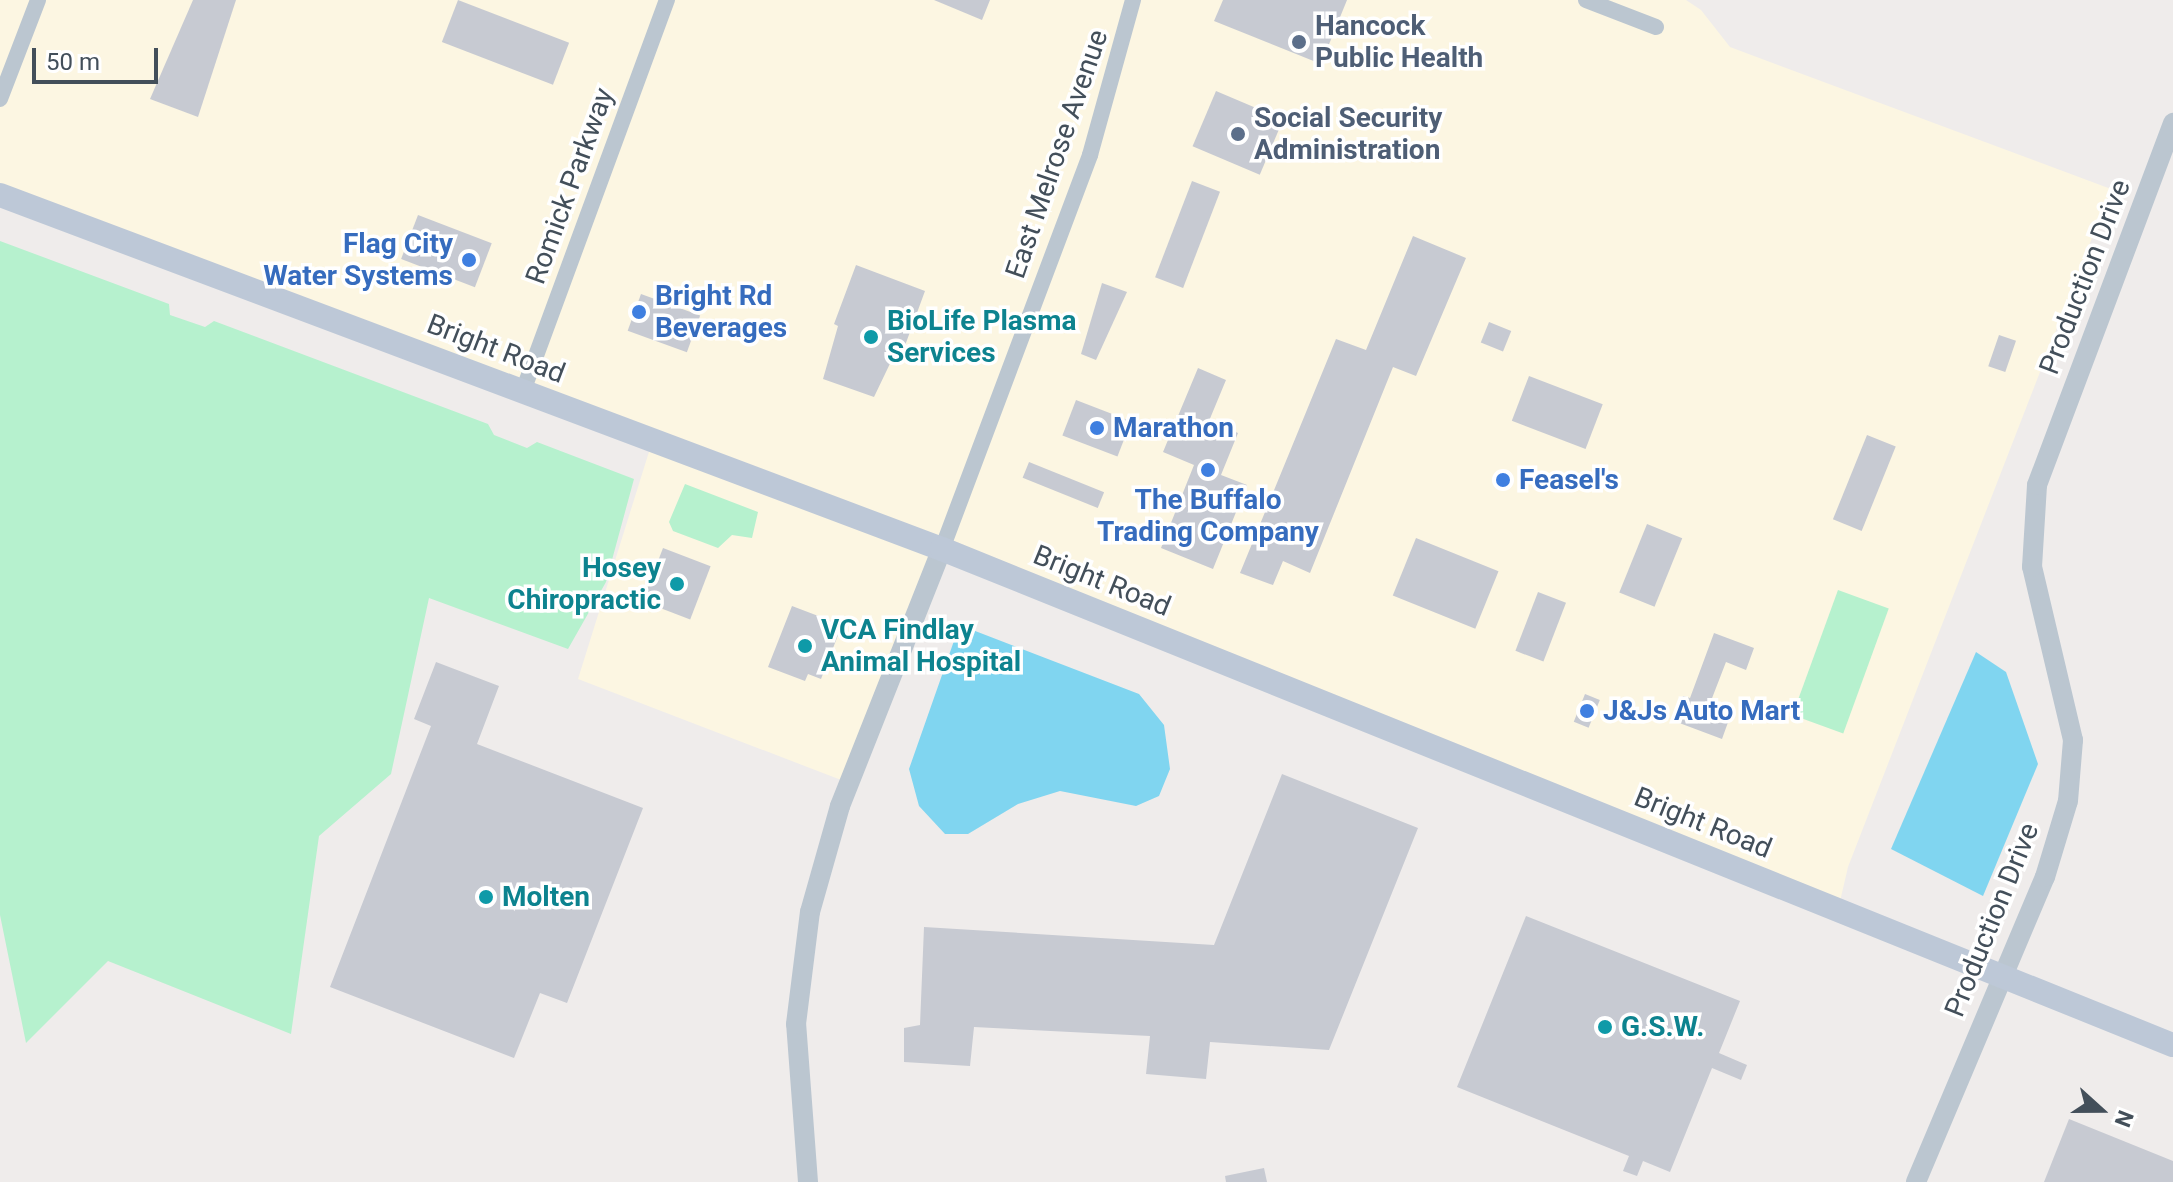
<!DOCTYPE html>
<style>
body{margin:0}
#map{position:relative;width:2173px;height:1182px;overflow:hidden;background:#efeceb;font-family:Roboto,sans-serif}
div>[style]{position:absolute}
.commercial>*{inset:0;background:#fcf6e2}
.green>*{inset:0;background:#b6f1ce;transform-origin:0 0}
.water>*{inset:0;background:#80d5f0}
.building>*{inset:0;background:#c7cad2;transform-origin:0 0}
.minor>*{height:16px;margin:-8px;padding:0 8px;transform-origin:8px;border-radius:8px;background:#bbc6d0}
.tertiary>*{height:20px;margin:-10px;padding:0 10px;transform-origin:10px;border-radius:10px;background:#bbc6d0}
.secondary>*{height:24px;margin:-12px;padding:0 12px;transform-origin:12px;border-radius:12px;background:#bdc8d7}
.dots>*{width:22px;height:22px;translate:-50% -50%;box-sizing:border-box;border:4px solid #fff;border-radius:50%}
span{translate:-50% -50%;white-space:nowrap;text-align:center;line-height:1.15;-webkit-text-stroke:7px #fff;paint-order:stroke}
.service-label{font-size:28px;color:#4e5e75;font-weight:700}
.left{translate:0 -50%;text-align:left}
.street-label{font-size:28px;color:#434f5a}
.shop-label{font-size:28px;color:#366cbe;font-weight:700}
.right{translate:-100% -50%;text-align:right}
.culture-label{font-size:28px;color:#0d838f;font-weight:700}
.north{position:absolute;left:2061px;top:1070px;width:80px;height:80px;-webkit-text-stroke:6px #fff;paint-order:stroke;rotate:111deg;font-size:22px;font-weight:700;line-height:32px;text-align:center;color:#434f5a}
.north::after{content:'';display:block;margin:auto;width:28px;height:36px;background:#434f5a;clip-path:polygon(50% 0,100% 100%,50% 72%,0 100%)}
.scale{position:absolute;left:32px;top:48px;width:126px;height:36px;box-sizing:border-box;border:4px solid #434f5a;border-top:0;padding-left:10px;font-size:24px;line-height:28px;white-space:nowrap;color:#434f5a;-webkit-text-stroke:6px #fff;paint-order:stroke}
</style>
<div id="map">
<div class="commercial">
<div style="clip-path:polygon(0 0,1686px 0,1701px 10px,1730px 47px,2111px 189px,1848px 867px,1838px 910px,942px 549px,849px 783px,578px 679px,653px 439px,0 195px)"></div>
</div>
<div class="green">
<div style="clip-path:polygon(0 241px,169px 304px,170px 315px,205px 327px,214px 321px,488px 424px,494px 435px,527px 448px,537px 442px,634px 479px,606px 582px,568px 649px,429px 598px,391px 774px,319px 836px,291px 1034px,108px 961px,26px 1043px,0 915px)"></div>
<div style="clip-path:polygon(685px 484px,758px 512px,752px 538px,732px 535px,718px 548px,673px 531px,669px 522px)"></div>
<div style="left:1838px;top:590px;width:54px;height:133px;rotate:20deg"></div>
</div>
<div class="water">
<div style="clip-path:polygon(970px 629px,1139px 694px,1164px 725px,1170px 769px,1159px 796px,1136px 806px,1060px 791px,1018px 804px,968px 834px,945px 834px,919px 806px,909px 769px,955px 638px)"></div>
<div style="clip-path:polygon(1976px 652px,2006px 672px,2038px 764px,1983px 896px,1891px 849px)"></div>
</div>
<div class="building">
<div style="clip-path:polygon(193px 0,236px 0,198px 117px,150px 99px)"></div>
<div style="left:458px;top:0;width:119px;height:45px;rotate:21deg"></div>
<div style="clip-path:polygon(934px 0,990px 0,982px 20px)"></div>
<div style="clip-path:polygon(1223px 0,1347px 0,1321px 64px,1214px 21px)"></div>
<div style="left:1216px;top:91px;width:73px;height:60px;rotate:23deg"></div>
<div style="left:1192px;top:181px;width:30px;height:103px;rotate:21deg"></div>
<div style="left:418px;top:215px;width:79px;height:47px;rotate:21deg"></div>
<div style="clip-path:polygon(1413px 236px,1466px 258px,1416px 376px,1393px 367px,1310px 573px,1283px 561px,1273px 585px,1240px 573px,1336px 339px,1366px 350px)"></div>
<div style="clip-path:polygon(856px 265px,925px 291px,903px 351px,897px 349px,874px 397px,823px 379px,838px 326px,834px 324px)"></div>
<div style="clip-path:polygon(1102px 283px,1127px 292px,1096px 360px,1081px 354px)"></div>
<div style="left:641px;top:294px;width:63px;height:39px;rotate:20deg"></div>
<div style="left:1489px;top:322px;width:24px;height:22px;rotate:22deg"></div>
<div style="left:1999px;top:335px;width:18px;height:33px;rotate:19deg"></div>
<div style="clip-path:polygon(1198px 368px,1226px 380px,1209px 421px,1238px 433px,1221px 475px,1247px 485px,1213px 569px,1161px 548px,1194px 465px,1163px 452px)"></div>
<div style="left:1529px;top:376px;width:79px;height:48px;rotate:21deg"></div>
<div style="left:1076px;top:400px;width:59px;height:38px;rotate:21deg"></div>
<div style="left:1867px;top:435px;width:31px;height:91px;rotate:22deg"></div>
<div style="left:1029px;top:462px;width:81px;height:17px;rotate:22deg"></div>
<div style="left:1647px;top:524px;width:38px;height:74px;rotate:22deg"></div>
<div style="left:1416px;top:538px;width:89px;height:62px;rotate:22deg"></div>
<div style="left:663px;top:548px;width:51px;height:57px;rotate:21deg"></div>
<div style="left:1538px;top:592px;width:30px;height:63px;rotate:21deg"></div>
<div style="clip-path:polygon(792px 606px,842px 625px,821px 679px,808px 674px,805px 681px,768px 667px)"></div>
<div style="clip-path:polygon(1714px 633px,1754px 648px,1746px 670px,1726px 662px,1709px 706px,1731px 714px,1722px 739px,1674px 721px,1683px 696px,1690px 698px)"></div>
<div style="clip-path:polygon(436px 662px,499px 686px,477px 744px,643px 808px,567px 1003px,540px 993px,514px 1058px,330px 987px,431px 726px,414px 719px)"></div>
<div style="left:1585px;top:694px;width:16px;height:30px;rotate:22deg"></div>
<div style="clip-path:polygon(1282px 774px,1418px 828px,1329px 1050px,1210px 1042px,1206px 1079px,1146px 1074px,1150px 1036px,974px 1027px,970px 1066px,904px 1062px,904px 1028px,920px 1025px,924px 927px,1214px 945px)"></div>
<div style="clip-path:polygon(1526px 916px,1740px 1001px,1719px 1053px,1747px 1065px,1741px 1080px,1712px 1068px,1670px 1172px,1643px 1161px,1637px 1176px,1623px 1171px,1629px 1156px,1457px 1087px)"></div>
<div style="clip-path:polygon(2069px 1119px,2173px 1161px,2173px 1182px,2044px 1182px)"></div>
<div style="clip-path:polygon(1264px 1168px,1267px 1182px,1226px 1182px,1225px 1176px)"></div>
</div>
<div class="minor">
<div style="left:1586px;top:0;width:75px;rotate:21.1deg"></div>
<div style="left:0;top:99px;width:106px;rotate:-69deg"></div>
<div style="left:523px;top:391px;width:417px;rotate:-69.8deg"></div>
<div style="left:942px;top:549px;width:421px;rotate:-69.4deg"></div>
<div style="left:1090px;top:155px;width:161px;rotate:-74.5deg"></div>
</div>
<div class="tertiary">
<div style="left:808px;top:1182px;width:158px;rotate:-94.3deg"></div>
<div style="left:796px;top:1024px;width:113px;rotate:-82.9deg"></div>
<div style="left:810px;top:912px;width:110px;rotate:-74.2deg"></div>
<div style="left:840px;top:806px;width:277px;rotate:-68.4deg"></div>
<div style="left:1916px;top:1182px;width:331px;rotate:-67.1deg"></div>
<div style="left:2045px;top:877px;width:79px;rotate:-73.2deg"></div>
<div style="left:2068px;top:801px;width:61px;rotate:-85.3deg"></div>
<div style="left:2073px;top:740px;width:178px;rotate:-103.3deg"></div>
<div style="left:2032px;top:567px;width:82px;rotate:-86.5deg"></div>
<div style="left:2037px;top:485px;width:387px;rotate:-69.4deg"></div>
</div>
<div class="secondary">
<div style="left:0;top:195px;width:1006px;rotate:20.6deg"></div>
<div style="left:942px;top:549px;width:1327px;rotate:21.95deg"></div>
</div>
<div class="dots">
<div style="left:1299px;top:42px;background:#5c6f8a"></div>
<div style="left:1238px;top:134px;background:#5c6f8a"></div>
<div style="left:469px;top:260px;background:#3f7fe0"></div>
<div style="left:639px;top:312px;background:#3f7fe0"></div>
<div style="left:871px;top:337px;background:#0f9aa8"></div>
<div style="left:1097px;top:428px;background:#3f7fe0"></div>
<div style="left:1208px;top:470px;background:#3f7fe0"></div>
<div style="left:1503px;top:480px;background:#3f7fe0"></div>
<div style="left:677px;top:584px;background:#0f9aa8"></div>
<div style="left:805px;top:646px;background:#0f9aa8"></div>
<div style="left:1587px;top:711px;background:#3f7fe0"></div>
<div style="left:486px;top:897px;background:#0f9aa8"></div>
<div style="left:1605px;top:1027px;background:#0f9aa8"></div>
</div>
<div class="service-label">
<span class="left" style="left:1315px;top:42px">Hancock<br>Public Health</span>
<span class="left" style="left:1254px;top:134px">Social Security<br>Administration</span>
</div>
<div class="street-label">
<span style="left:1057px;top:154px;rotate:-71deg">East Melrose Avenue</span>
<span style="left:570px;top:186px;rotate:-70deg">Romick Parkway</span>
<span style="left:2085px;top:277px;rotate:-69deg">Production Drive</span>
<span style="left:496px;top:349px;rotate:21deg">Bright Road</span>
<span style="left:1102px;top:581px;rotate:22deg">Bright Road</span>
<span style="left:1703px;top:823px;rotate:22deg">Bright Road</span>
<span style="left:1992px;top:920px;rotate:-68deg">Production Drive</span>
</div>
<div class="shop-label">
<span class="right" style="left:453px;top:260px">Flag City<br>Water Systems</span>
<span class="left" style="left:655px;top:312px">Bright Rd<br>Beverages</span>
<span class="left" style="left:1113px;top:428px">Marathon</span>
<span class="left" style="left:1519px;top:480px">Feasel's</span>
<span style="left:1208px;top:516px">The Buffalo<br>Trading Company</span>
<span class="left" style="left:1603px;top:711px">J&amp;Js Auto Mart</span>
</div>
<div class="culture-label">
<span class="left" style="left:887px;top:337px">BioLife Plasma<br>Services</span>
<span class="right" style="left:661px;top:584px">Hosey<br>Chiropractic</span>
<span class="left" style="left:821px;top:646px">VCA Findlay<br>Animal Hospital</span>
<span class="left" style="left:502px;top:897px">Molten</span>
<span class="left" style="left:1621px;top:1027px">G.S.W.</span>
</div>
<div class="north">N</div>
<div class="scale">50 m</div>
</div>
